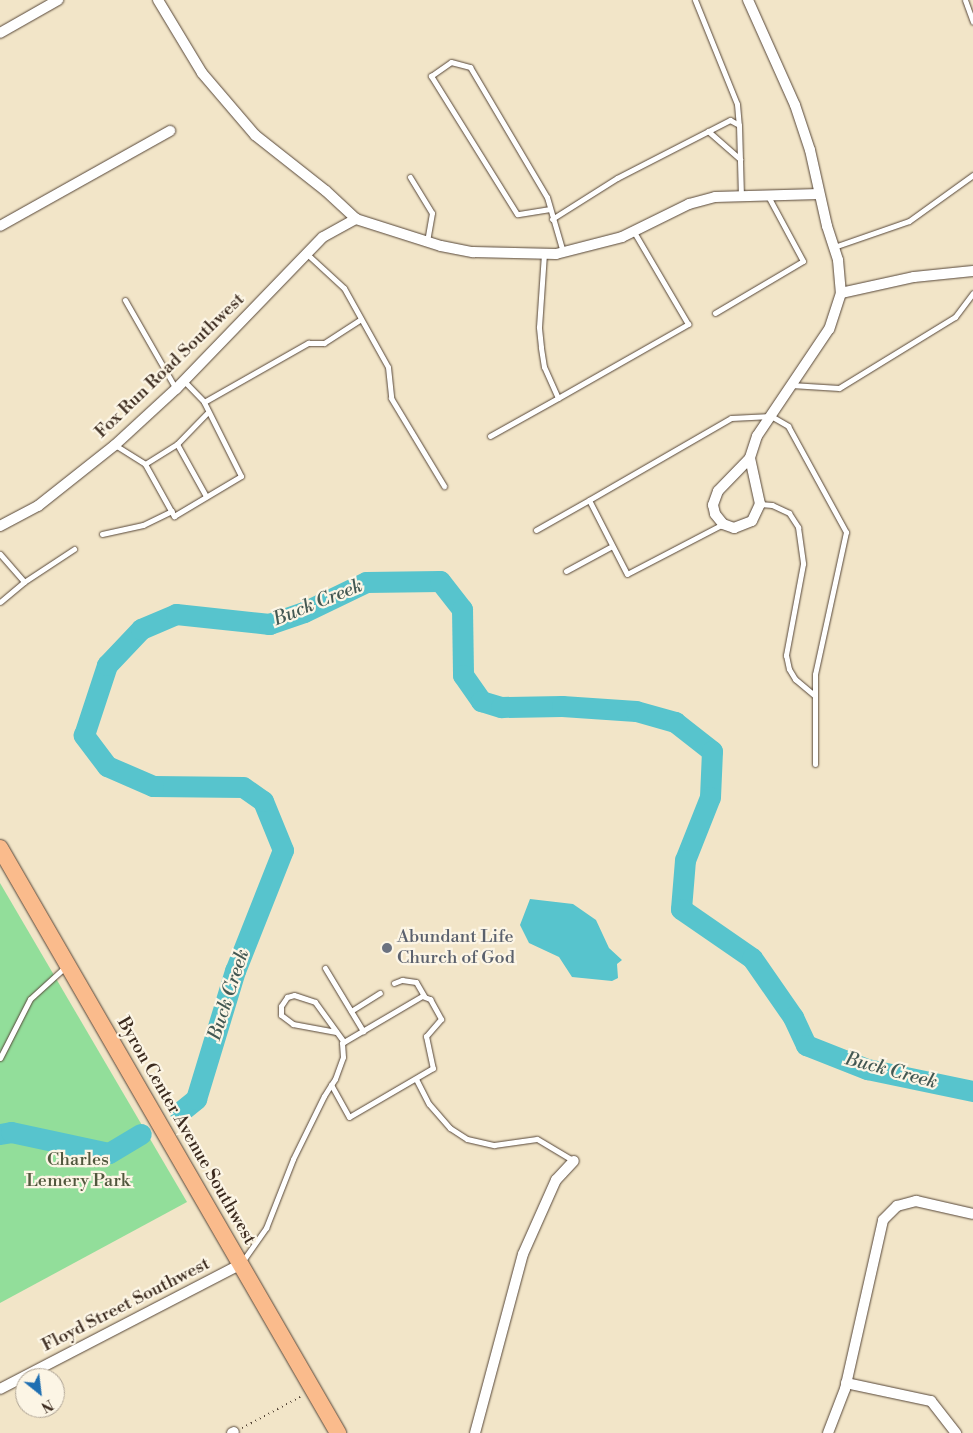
<!DOCTYPE html>
<style>
body{margin:0}
#map{position:relative;width:973px;height:1433px;overflow:hidden;background:#f2e5c8;font-family:"Libre Bodoni",serif}
div>[style]{position:absolute}
.green>*{inset:0;background:#92de9a}
.water>*{inset:0;background:#57c4cd}
.river>*{height:21px;margin:-10.5px;padding:0 10.5px;transform-origin:10.5px;border-radius:10.5px;background:#57c4cd}
.path>*{height:2px;margin-top:-1px;transform-origin:0;background:repeating-linear-gradient(90deg,#564638 0 1px,transparent 0 5px)}
.roads{filter:drop-shadow(0 0 1px #564638) drop-shadow(0 0 1px #564638)}
.service>*{height:5px;margin:-2.5px;padding:0 2.5px;transform-origin:2.5px;border-radius:2.5px;background:#fff}
.minor>*{height:10px;margin:-5px;padding:0 5px;transform-origin:5px;border-radius:5px;background:#fff}
.primary>*{height:16px;margin:-8px;padding:0 8px;transform-origin:8px;border-radius:8px;background:#fabb8c}
.dots>*{width:14px;height:14px;translate:-50% -50%;box-sizing:border-box;border:2px solid #fcf5e5;border-radius:50%}
span{translate:-50% -50%;white-space:nowrap;text-align:center;line-height:1.15;-webkit-text-stroke:4.5px #fcf5e5;paint-order:stroke}
.street-label{font-size:18px;color:#3b2a1e}
.worship-label{font-size:18px;color:#5b616d}
.left{translate:0 -50%;text-align:left}
.park-label{font-size:18px;color:#51573d}
.water-label{font-size:19px;color:#435853;font-style:italic}
.north{position:absolute;left:15px;top:1368px;width:50px;height:50px;box-sizing:border-box;background:#fcf5e5;border:1px solid #afa495;border-radius:50%;rotate:151deg;font-size:14px;font-weight:700;line-height:20px;text-align:center;color:#3b2a1e}
.north::after{content:'';display:block;margin:auto;width:18px;height:22px;background:#1f6fb2;clip-path:polygon(50% 0,100% 100%,50% 72%,0 100%)}
</style>
<div id="map">
<div class="green">
<div style="clip-path:polygon(0 883px,187px 1202px,0 1303px)"></div>
</div>
<div class="water">
<div style="clip-path:polygon(530px 899px,573px 904px,596px 920px,609px 948px,622px 960px,617px 964px,618px 978px,612px 981px,572px 977px,559px 957px,529px 943px,520px 925px)"></div>
</div>
<div class="river">
<div style="left:180px;top:1112px;width:21px;rotate:-39deg"></div>
<div style="left:196px;top:1099px;width:134px;rotate:-73.1deg"></div>
<div style="left:235px;top:971px;width:130px;rotate:-68.4deg"></div>
<div style="left:283px;top:850px;width:53px;rotate:-112.2deg"></div>
<div style="left:263px;top:801px;width:24px;rotate:-145deg"></div>
<div style="left:243px;top:787px;width:90px;rotate:-179.4deg"></div>
<div style="left:153px;top:786px;width:50px;rotate:-156.5deg"></div>
<div style="left:107px;top:766px;width:39px;rotate:-127deg"></div>
<div style="left:84px;top:735px;width:74px;rotate:-71.8deg"></div>
<div style="left:107px;top:665px;width:50px;rotate:-46.6deg"></div>
<div style="left:141px;top:629px;width:38px;rotate:-23deg"></div>
<div style="left:176px;top:614px;width:94px;rotate:6.1deg"></div>
<div style="left:269px;top:624px;width:37px;rotate:-19deg"></div>
<div style="left:304px;top:612px;width:69px;rotate:-25.8deg"></div>
<div style="left:366px;top:582px;width:74px;rotate:-0.8deg"></div>
<div style="left:440px;top:581px;width:36px;rotate:52deg"></div>
<div style="left:462px;top:609px;width:66px;rotate:89.1deg"></div>
<div style="left:463px;top:675px;width:32px;rotate:55deg"></div>
<div style="left:481px;top:701px;width:21px;rotate:17deg"></div>
<div style="left:501px;top:707px;width:61px;rotate:-0.9deg"></div>
<div style="left:562px;top:706px;width:74px;rotate:3.9deg"></div>
<div style="left:636px;top:711px;width:41px;rotate:15.8deg"></div>
<div style="left:675px;top:722px;width:47px;rotate:38.1deg"></div>
<div style="left:712px;top:751px;width:46px;rotate:92.5deg"></div>
<div style="left:710px;top:797px;width:68px;rotate:111.6deg"></div>
<div style="left:685px;top:860px;width:49px;rotate:94.7deg"></div>
<div style="left:681px;top:909px;width:86px;rotate:34.6deg"></div>
<div style="left:752px;top:958px;width:72px;rotate:55.2deg"></div>
<div style="left:793px;top:1017px;width:31px;rotate:65deg"></div>
<div style="left:806px;top:1045px;width:66px;rotate:21.5deg"></div>
<div style="left:867px;top:1069px;width:108px;rotate:11.7deg"></div>
<div style="left:0;top:1134px;width:11px;rotate:-10deg"></div>
<div style="left:11px;top:1132px;width:100px;rotate:12.1deg"></div>
<div style="left:109px;top:1153px;width:37px;rotate:-31deg"></div>
</div>
<div class="path">
<div style="left:242px;top:1428px;width:66px;rotate:-28.1deg"></div>
</div>
<div class="roads">
<div class="service">
<div style="left:695px;top:0;width:112px;rotate:68deg"></div>
<div style="left:737px;top:104px;width:21px;rotate:85deg"></div>
<div style="left:965px;top:0;width:23px;rotate:70deg"></div>
<div style="left:708px;top:131px;width:43px;rotate:41.2deg"></div>
<div style="left:410px;top:177px;width:42px;rotate:58.6deg"></div>
<div style="left:432px;top:213px;width:28px;rotate:100deg"></div>
<div style="left:550px;top:209px;width:33px;rotate:171deg"></div>
<div style="left:517px;top:214px;width:163px;rotate:-121.9deg"></div>
<div style="left:431px;top:76px;width:24px;rotate:-35deg"></div>
<div style="left:451px;top:62px;width:20px;rotate:15deg"></div>
<div style="left:470px;top:67px;width:151px;rotate:59.4deg"></div>
<div style="left:547px;top:197px;width:57px;rotate:73.8deg"></div>
<div style="left:552px;top:219px;width:77px;rotate:-32.2deg"></div>
<div style="left:617px;top:178px;width:127px;rotate:-27.2deg"></div>
<div style="left:730px;top:120px;width:10px;rotate:29deg"></div>
<div style="left:739px;top:125px;width:71px;rotate:88.4deg"></div>
<div style="left:834px;top:247px;width:79px;rotate:-19.1deg"></div>
<div style="left:909px;top:221px;width:79px;rotate:-35.7deg"></div>
<div style="left:307px;top:254px;width:50px;rotate:42.6deg"></div>
<div style="left:344px;top:288px;width:90px;rotate:60.9deg"></div>
<div style="left:388px;top:367px;width:31px;rotate:84deg"></div>
<div style="left:391px;top:398px;width:103px;rotate:58.9deg"></div>
<div style="left:125px;top:300px;width:103px;rotate:60.2deg"></div>
<div style="left:715px;top:313px;width:102px;rotate:-30.6deg"></div>
<div style="left:803px;top:261px;width:74px;rotate:-118.3deg"></div>
<div style="left:184px;top:381px;width:29px;rotate:46deg"></div>
<div style="left:204px;top:402px;width:120px;rotate:-29.6deg"></div>
<div style="left:308px;top:343px;width:16px"></div>
<div style="left:324px;top:343px;width:44px;rotate:-33deg"></div>
<div style="left:791px;top:385px;width:48px;rotate:3.6deg"></div>
<div style="left:839px;top:388px;width:136px;rotate:-31.5deg"></div>
<div style="left:955px;top:317px;width:30px;rotate:-53deg"></div>
<div style="left:558px;top:398px;width:150px;rotate:-29.6deg"></div>
<div style="left:688px;top:324px;width:107px;rotate:-120.4deg"></div>
<div style="left:490px;top:436px;width:78px;rotate:-29.2deg"></div>
<div style="left:558px;top:398px;width:34px;rotate:-114deg"></div>
<div style="left:544px;top:367px;width:20px;rotate:-99deg"></div>
<div style="left:541px;top:347px;width:20px;rotate:-96deg"></div>
<div style="left:539px;top:327px;width:73px;rotate:-86.1deg"></div>
<div style="left:177px;top:444px;width:43px;rotate:-45.9deg"></div>
<div style="left:115px;top:445px;width:36px;rotate:32deg"></div>
<div style="left:145px;top:464px;width:60px;rotate:60.9deg"></div>
<div style="left:174px;top:516px;width:78px;rotate:-30.8deg"></div>
<div style="left:241px;top:476px;width:83px;rotate:-116.6deg"></div>
<div style="left:145px;top:464px;width:38px;rotate:-32deg"></div>
<div style="left:177px;top:444px;width:60px;rotate:60.9deg"></div>
<div style="left:760px;top:504px;width:12px;rotate:5deg"></div>
<div style="left:772px;top:505px;width:19px;rotate:25deg"></div>
<div style="left:789px;top:513px;width:17px;rotate:57deg"></div>
<div style="left:798px;top:527px;width:37px;rotate:82deg"></div>
<div style="left:803px;top:564px;width:93px;rotate:100.6deg"></div>
<div style="left:786px;top:655px;width:14px;rotate:78deg"></div>
<div style="left:789px;top:669px;width:12px;rotate:59deg"></div>
<div style="left:795px;top:679px;width:26px;rotate:40deg"></div>
<div style="left:723px;top:524px;width:108px;rotate:152.5deg"></div>
<div style="left:627px;top:574px;width:83px;rotate:-117.2deg"></div>
<div style="left:589px;top:500px;width:164px;rotate:-30deg"></div>
<div style="left:731px;top:418px;width:40px;rotate:-2.9deg"></div>
<div style="left:771px;top:416px;width:20px;rotate:30deg"></div>
<div style="left:788px;top:426px;width:121px;rotate:61.3deg"></div>
<div style="left:846px;top:532px;width:145px;rotate:102.3deg"></div>
<div style="left:815px;top:674px;width:90px;rotate:90deg"></div>
<div style="left:536px;top:530px;width:61px;rotate:-29.5deg"></div>
<div style="left:102px;top:534px;width:42px;rotate:-12.4deg"></div>
<div style="left:143px;top:525px;width:32px;rotate:-26deg"></div>
<div style="left:0;top:554px;width:37px;rotate:49deg"></div>
<div style="left:24px;top:582px;width:31px;rotate:140deg"></div>
<div style="left:566px;top:571px;width:52px;rotate:-28.5deg"></div>
<div style="left:24px;top:582px;width:60px;rotate:-33.4deg"></div>
<div style="left:325px;top:968px;width:74px;rotate:58.9deg"></div>
<div style="left:394px;top:983px;width:9px;rotate:-21deg"></div>
<div style="left:402px;top:980px;width:14px;rotate:8deg"></div>
<div style="left:416px;top:982px;width:16px;rotate:60deg"></div>
<div style="left:351px;top:1011px;width:34px;rotate:-32deg"></div>
<div style="left:336px;top:1032px;width:44px;rotate:-169.5deg"></div>
<div style="left:293px;top:1024px;width:15px;rotate:-143deg"></div>
<div style="left:281px;top:1015px;width:9px;rotate:-90deg"></div>
<div style="left:281px;top:1006px;width:11px;rotate:-56deg"></div>
<div style="left:287px;top:997px;width:7px;rotate:-16deg"></div>
<div style="left:294px;top:995px;width:22px;rotate:18deg"></div>
<div style="left:315px;top:1002px;width:49px;rotate:54.1deg"></div>
<div style="left:0;top:1058px;width:66px;rotate:-63deg"></div>
<div style="left:30px;top:999px;width:47px;rotate:-42.4deg"></div>
<div style="left:416px;top:1079px;width:28px;rotate:63deg"></div>
<div style="left:429px;top:1104px;width:32px;rotate:49deg"></div>
<div style="left:450px;top:1128px;width:20px;rotate:33deg"></div>
<div style="left:467px;top:1139px;width:28px;rotate:13deg"></div>
<div style="left:494px;top:1145px;width:43px;rotate:-7.9deg"></div>
<div style="left:537px;top:1139px;width:43px;rotate:30.7deg"></div>
<div style="left:242px;top:1262px;width:42px;rotate:-54.8deg"></div>
<div style="left:266px;top:1228px;width:74px;rotate:-68.6deg"></div>
<div style="left:293px;top:1159px;width:70px;rotate:-63.8deg"></div>
<div style="left:324px;top:1096px;width:13px;rotate:-58deg"></div>
<div style="left:331px;top:1085px;width:7px;rotate:-56deg"></div>
<div style="left:335px;top:1079px;width:23px;rotate:-70deg"></div>
<div style="left:343px;top:1057px;width:14px;rotate:-94deg"></div>
<div style="left:342px;top:1043px;width:93px;rotate:-30.4deg"></div>
<div style="left:422px;top:996px;width:9px;rotate:21deg"></div>
<div style="left:430px;top:999px;width:23px;rotate:61deg"></div>
<div style="left:441px;top:1019px;width:23px;rotate:131deg"></div>
<div style="left:426px;top:1036px;width:33px;rotate:78deg"></div>
<div style="left:433px;top:1068px;width:97px;rotate:149.7deg"></div>
<div style="left:349px;top:1117px;width:37px;rotate:-119deg"></div>
</div>
<div class="minor">
<div style="left:158px;top:0;width:85px;rotate:58.9deg"></div>
<div style="left:202px;top:73px;width:82px;rotate:49.5deg"></div>
<div style="left:255px;top:135px;width:90px;rotate:38.3deg"></div>
<div style="left:326px;top:191px;width:41px;rotate:43deg"></div>
<div style="left:356px;top:219px;width:89px;rotate:17.6deg"></div>
<div style="left:441px;top:246px;width:33px;rotate:11deg"></div>
<div style="left:473px;top:252px;width:83px;rotate:1.4deg"></div>
<div style="left:556px;top:254px;width:68px;rotate:-14.4deg"></div>
<div style="left:622px;top:237px;width:75px;rotate:-26.2deg"></div>
<div style="left:689px;top:204px;width:27px;rotate:-15deg"></div>
<div style="left:715px;top:197px;width:104px;rotate:-1.7deg"></div>
<div style="left:748px;top:0;width:115px;rotate:65.9deg"></div>
<div style="left:795px;top:105px;width:47px;rotate:71.6deg"></div>
<div style="left:810px;top:150px;width:78px;rotate:77.4deg"></div>
<div style="left:827px;top:226px;width:36px;rotate:72deg"></div>
<div style="left:838px;top:260px;width:33px;rotate:85deg"></div>
<div style="left:841px;top:293px;width:38px;rotate:108deg"></div>
<div style="left:829px;top:329px;width:129px;rotate:123.9deg"></div>
<div style="left:757px;top:436px;width:23px;rotate:108deg"></div>
<div style="left:750px;top:458px;width:46px;rotate:134.1deg"></div>
<div style="left:718px;top:491px;width:15px;rotate:110deg"></div>
<div style="left:713px;top:505px;width:9px;rotate:77deg"></div>
<div style="left:715px;top:514px;width:13px;rotate:51deg"></div>
<div style="left:723px;top:524px;width:12px;rotate:20deg"></div>
<div style="left:734px;top:528px;width:19px;rotate:-21deg"></div>
<div style="left:752px;top:521px;width:19px;rotate:-65deg"></div>
<div style="left:760px;top:504px;width:47px;rotate:-102.3deg"></div>
<div style="left:0;top:33px;width:67px;rotate:-29.6deg"></div>
<div style="left:0;top:226px;width:195px;rotate:-29.2deg"></div>
<div style="left:841px;top:293px;width:75px;rotate:-12.4deg"></div>
<div style="left:914px;top:277px;width:59px;rotate:-5.8deg"></div>
<div style="left:0;top:526px;width:43px;rotate:-27.8deg"></div>
<div style="left:38px;top:506px;width:98px;rotate:-38.4deg"></div>
<div style="left:115px;top:445px;width:83px;rotate:-42.6deg"></div>
<div style="left:176px;top:389px;width:211px;rotate:-46deg"></div>
<div style="left:323px;top:237px;width:38px;rotate:-29deg"></div>
<div style="left:846px;top:1383px;width:87px;rotate:12deg"></div>
<div style="left:931px;top:1401px;width:41px;rotate:52deg"></div>
<div style="left:0;top:1389px;width:271px;rotate:-27.4deg"></div>
<div style="left:232px;top:1433px;width:2px;rotate:-27deg"></div>
<div style="left:475px;top:1433px;width:185px;rotate:-75deg"></div>
<div style="left:523px;top:1254px;width:81px;rotate:-66deg"></div>
<div style="left:556px;top:1180px;width:26px;rotate:-47deg"></div>
<div style="left:828px;top:1433px;width:47px;rotate:-68.9deg"></div>
<div style="left:845px;top:1389px;width:173px;rotate:-77.3deg"></div>
<div style="left:883px;top:1220px;width:20px;rotate:-45deg"></div>
<div style="left:897px;top:1206px;width:20px;rotate:-15deg"></div>
<div style="left:916px;top:1201px;width:58px;rotate:12.8deg"></div>
</div>
<div class="primary">
<div style="left:0;top:848px;width:676px;rotate:59.98deg"></div>
</div>
</div>
<div class="dots">
<div style="left:387px;top:948px;background:#6b7280"></div>
</div>
<div class="street-label">
<span style="left:170px;top:366px;rotate:-44deg">Fox Run Road Southwest</span>
<span style="left:186px;top:1131px;rotate:60deg">Byron Center Avenue Southwest</span>
<span style="left:126px;top:1305px;rotate:-27deg">Floyd Street Southwest</span>
</div>
<div class="worship-label">
<span class="left" style="left:397px;top:948px">Abundant Life<br>Church of God</span>
</div>
<div class="park-label">
<span style="left:78px;top:1171px">Charles<br>Lemery Park</span>
</div>
<div class="water-label">
<span style="left:318px;top:603px;rotate:-22deg">Buck Creek</span>
<span style="left:229px;top:995px;rotate:-72deg">Buck Creek</span>
<span style="left:891px;top:1071px;rotate:15deg">Buck Creek</span>
</div>
<div class="north">N</div>
</div>
